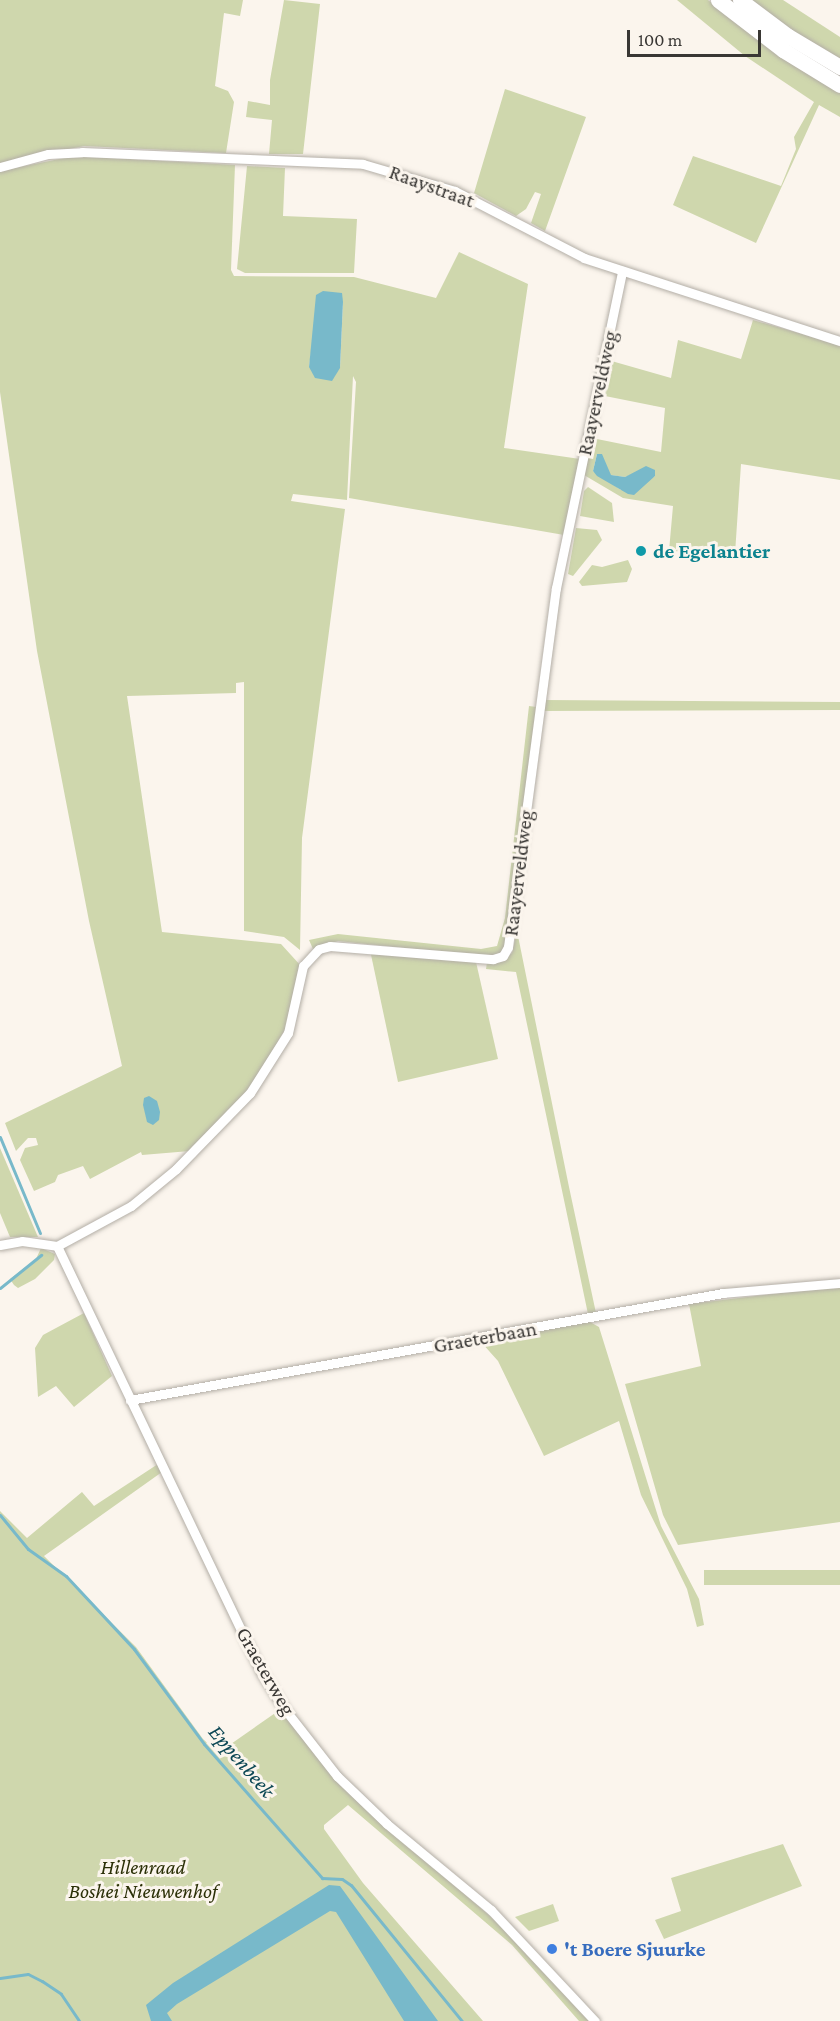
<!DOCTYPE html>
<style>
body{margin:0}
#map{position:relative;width:840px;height:2021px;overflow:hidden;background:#fbf5ed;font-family:"Crimson Pro",serif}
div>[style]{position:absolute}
.green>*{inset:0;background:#cfd7ad;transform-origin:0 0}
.water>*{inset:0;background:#78b9ca}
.stream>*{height:3px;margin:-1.5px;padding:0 1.5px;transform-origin:1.5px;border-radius:1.5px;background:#78b9ca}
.roads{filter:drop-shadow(0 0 2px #b3aea6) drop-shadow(0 0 2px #b3aea6)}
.minor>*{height:9px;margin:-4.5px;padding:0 4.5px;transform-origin:4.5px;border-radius:4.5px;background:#fff}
.trunk>*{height:15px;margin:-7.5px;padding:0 7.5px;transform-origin:7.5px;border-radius:7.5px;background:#fff}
.dots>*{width:16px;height:16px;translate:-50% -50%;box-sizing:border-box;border:3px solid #fbf5ed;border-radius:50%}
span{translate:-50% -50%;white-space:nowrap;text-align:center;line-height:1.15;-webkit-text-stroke:6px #fbf5ed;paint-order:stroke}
.street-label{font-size:21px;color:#393734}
.culture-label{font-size:21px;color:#0d838f;font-weight:700}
.left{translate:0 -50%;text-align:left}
.park-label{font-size:21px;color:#2b3007;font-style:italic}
.shop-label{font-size:21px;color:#366cbe;font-weight:700}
.water-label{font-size:22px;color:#0c4754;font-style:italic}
.scale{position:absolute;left:627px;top:30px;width:134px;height:27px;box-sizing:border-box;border:3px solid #393734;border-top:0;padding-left:8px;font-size:18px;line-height:21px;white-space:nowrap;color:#393734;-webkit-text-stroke:4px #fbf5ed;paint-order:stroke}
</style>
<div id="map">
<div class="green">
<div style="clip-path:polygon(0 0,243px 0,240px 16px,224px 13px,215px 86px,228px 91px,234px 102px,226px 153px,84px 146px,0 163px)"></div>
<div style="clip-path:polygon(284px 0,320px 4px,303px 154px,269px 154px,272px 120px,246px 117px,248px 101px,270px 105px,270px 80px)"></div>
<div style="clip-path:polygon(677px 0,708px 0,771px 49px,840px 92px,840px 117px,819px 105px,756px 243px,673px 205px,693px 156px,781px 186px,796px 149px,794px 137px,814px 102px,745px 56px)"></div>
<div style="clip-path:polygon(750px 0,783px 0,840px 37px,840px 59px,799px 37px)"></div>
<div style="clip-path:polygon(505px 89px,586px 117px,545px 231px,531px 223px,541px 194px,535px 192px,526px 209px,516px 216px,474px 193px)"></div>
<div style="clip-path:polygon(evenodd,74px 156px,235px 165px,231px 270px,234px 276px,354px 277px,436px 298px,459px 252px,528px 284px,504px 448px,580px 459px,564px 535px,349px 498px,356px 382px,353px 376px,347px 500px,293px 494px,291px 501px,345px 509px,302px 838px,300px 950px,284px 937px,244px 931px,244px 682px,236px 683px,236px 693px,127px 696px,162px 932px,281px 944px,301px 966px,290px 1021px,251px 1087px,190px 1151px,142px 1155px,141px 1152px,90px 1179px,83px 1166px,58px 1175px,55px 1182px,34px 1191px,20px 1160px,25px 1148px,38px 1145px,36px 1138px,28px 1138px,16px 1151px,5px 1123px,122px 1066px,89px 921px,37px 651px,0 392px,0 171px,74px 156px,343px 302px,340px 368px,309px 367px,316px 316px,343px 302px)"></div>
<div style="clip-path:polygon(247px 166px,285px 168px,283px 216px,357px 219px,354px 273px,245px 273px,237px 269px)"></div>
<div style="clip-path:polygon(evenodd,753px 320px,840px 345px,840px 480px,741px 464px,735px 554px,669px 551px,673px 506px,623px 498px,584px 475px,592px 438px,661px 452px,665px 408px,600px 395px,608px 360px,671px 378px,678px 340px,741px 359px,753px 320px,597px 454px,610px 475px,625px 477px,641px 471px,655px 476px,636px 488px,621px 490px,593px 471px,597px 454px)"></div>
<div style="clip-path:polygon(588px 487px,612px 503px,614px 522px,580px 516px,584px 491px)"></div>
<div style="clip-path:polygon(576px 528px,597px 530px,602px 540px,573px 576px,568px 574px)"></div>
<div style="clip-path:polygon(628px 560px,632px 569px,627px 582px,582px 586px,579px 582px,592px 565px,602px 567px)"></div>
<div style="clip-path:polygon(544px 700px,840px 702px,840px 710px,542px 711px)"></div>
<div style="clip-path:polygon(529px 706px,536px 707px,506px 946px,499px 954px,481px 956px,338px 941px,313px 949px,309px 940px,338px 934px,481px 949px,497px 946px,505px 918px)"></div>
<div style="clip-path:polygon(517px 931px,569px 1187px,596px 1313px,588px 1314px,516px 972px,486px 969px,487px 962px,502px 961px,512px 953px)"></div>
<div style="clip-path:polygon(370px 950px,476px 962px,498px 1059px,398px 1082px)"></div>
<div style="clip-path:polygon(0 1148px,38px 1237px,10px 1237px,0 1213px)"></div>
<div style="clip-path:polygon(41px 1248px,55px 1254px,54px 1260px,35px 1279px,18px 1288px,14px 1285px,10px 1279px,36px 1259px)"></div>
<div style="clip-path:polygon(840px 1286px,840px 1522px,678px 1545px,663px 1515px,625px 1384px,701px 1366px,689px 1304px)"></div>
<div style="clip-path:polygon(84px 1313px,112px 1376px,74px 1407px,56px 1386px,38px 1397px,35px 1348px,43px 1335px)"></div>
<div style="clip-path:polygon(590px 1322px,599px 1327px,661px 1526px,699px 1599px,704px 1625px,697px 1627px,687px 1589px,641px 1495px,619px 1421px,544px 1456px,498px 1361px,481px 1342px)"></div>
<div style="clip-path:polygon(158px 1464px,162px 1472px,44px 1556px,136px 1647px,203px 1739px,218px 1753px,281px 1709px,346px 1790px,507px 1931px,591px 2021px,579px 2021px,512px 1945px,348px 1805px,324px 1825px,324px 1829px,363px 1883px,483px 2021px,0 2021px,0 1511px,27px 1538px,82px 1492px,94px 1506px)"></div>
<div style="left:840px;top:1570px;width:15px;height:136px;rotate:90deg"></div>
<div style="clip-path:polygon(783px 1844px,802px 1886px,664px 1939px,655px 1920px,681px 1911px,671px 1878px)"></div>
<div style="clip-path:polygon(553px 1904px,559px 1921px,529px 1931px,515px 1917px)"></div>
</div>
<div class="water">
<div style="clip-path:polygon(323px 291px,342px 293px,343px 302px,340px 368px,332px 381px,315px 378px,309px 367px,316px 295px)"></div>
<div style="clip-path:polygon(597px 454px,602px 454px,611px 475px,625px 477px,646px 466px,655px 470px,655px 476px,634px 495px,628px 494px,597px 476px,593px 471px)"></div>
<div style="clip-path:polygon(149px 1096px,157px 1101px,160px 1112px,159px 1120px,153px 1125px,147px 1122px,143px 1105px,144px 1098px)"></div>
<div style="clip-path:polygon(329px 1885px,340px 1886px,438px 2021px,404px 2021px,336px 1912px,330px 1911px,177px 2004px,167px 2013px,172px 2021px,151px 2021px,146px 2005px,173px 1983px)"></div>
</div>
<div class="stream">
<div style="left:0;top:1137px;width:104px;rotate:67.4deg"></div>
<div style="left:0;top:1288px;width:53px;rotate:-38.8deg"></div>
<div style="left:0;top:1515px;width:44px;rotate:50.5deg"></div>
<div style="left:28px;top:1549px;width:47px;rotate:35.4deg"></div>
<div style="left:66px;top:1576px;width:100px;rotate:47deg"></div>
<div style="left:134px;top:1649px;width:118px;rotate:53.6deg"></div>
<div style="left:204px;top:1744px;width:179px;rotate:48.6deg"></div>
<div style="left:322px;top:1878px;width:20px;rotate:3deg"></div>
<div style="left:342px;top:1879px;width:11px;rotate:34deg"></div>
<div style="left:351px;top:1885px;width:176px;rotate:50.8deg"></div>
<div style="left:0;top:1978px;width:28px;rotate:-8deg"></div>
<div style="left:28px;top:1974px;width:16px;rotate:27deg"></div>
<div style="left:42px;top:1981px;width:23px;rotate:34deg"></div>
<div style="left:61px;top:1994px;width:32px;rotate:56deg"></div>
</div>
<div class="roads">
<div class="minor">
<div style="left:0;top:167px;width:50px;rotate:-15.2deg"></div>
<div style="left:48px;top:154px;width:34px;rotate:-3deg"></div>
<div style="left:82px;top:152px;width:281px;rotate:2.4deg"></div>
<div style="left:363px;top:164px;width:96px;rotate:16.4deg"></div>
<div style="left:455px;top:191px;width:145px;rotate:27.4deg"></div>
<div style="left:584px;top:258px;width:269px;rotate:18deg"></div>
<div style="left:0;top:1245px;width:22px;rotate:-10deg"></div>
<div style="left:22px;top:1241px;width:35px;rotate:8deg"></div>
<div style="left:57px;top:1246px;width:472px;rotate:64.4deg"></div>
<div style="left:261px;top:1672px;width:41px;rotate:57.8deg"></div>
<div style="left:283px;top:1707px;width:88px;rotate:52deg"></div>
<div style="left:337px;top:1776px;width:69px;rotate:43.8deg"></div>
<div style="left:387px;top:1824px;width:135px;rotate:39.6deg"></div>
<div style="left:491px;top:1910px;width:152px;rotate:46.9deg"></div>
<div style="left:57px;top:1246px;width:84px;rotate:-28.4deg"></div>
<div style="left:131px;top:1206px;width:58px;rotate:-39.4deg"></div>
<div style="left:176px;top:1169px;width:106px;rotate:-45.8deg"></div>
<div style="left:250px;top:1093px;width:71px;rotate:-57.7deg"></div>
<div style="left:288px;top:1033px;width:69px;rotate:-77.4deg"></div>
<div style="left:303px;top:966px;width:23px;rotate:-47deg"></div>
<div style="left:319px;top:949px;width:11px;rotate:-15deg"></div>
<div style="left:330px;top:946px;width:164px;rotate:4.6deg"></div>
<div style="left:493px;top:959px;width:10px;rotate:-17deg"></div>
<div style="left:503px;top:956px;width:10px;rotate:-61deg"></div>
<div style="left:508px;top:947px;width:362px;rotate:-82.4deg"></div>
<div style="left:556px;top:588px;width:324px;rotate:-78.2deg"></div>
<div style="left:130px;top:1400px;width:603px;rotate:-10.23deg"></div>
<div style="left:723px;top:1293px;width:117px;rotate:-4.9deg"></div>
</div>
<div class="trunk">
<div style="left:718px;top:0;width:82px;rotate:37.6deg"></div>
<div style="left:783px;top:50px;width:67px;rotate:31.6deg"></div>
<div style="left:740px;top:0;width:60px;rotate:36.9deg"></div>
<div style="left:788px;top:36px;width:61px;rotate:30.8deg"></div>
</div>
</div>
<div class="dots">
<div style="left:641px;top:551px;background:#0f9aa8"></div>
<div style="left:552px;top:1949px;background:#3f7fe0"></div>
</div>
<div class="street-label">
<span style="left:432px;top:186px;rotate:20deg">Raaystraat</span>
<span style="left:597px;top:393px;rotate:-78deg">Raayerveldweg</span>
<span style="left:518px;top:873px;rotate:-83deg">Raayerveldweg</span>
<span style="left:485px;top:1337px;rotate:-10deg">Graeterbaan</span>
<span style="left:266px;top:1671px;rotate:60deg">Graeterweg</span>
</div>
<div class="culture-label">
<span class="left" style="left:653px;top:551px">de Egelantier</span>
</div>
<div class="park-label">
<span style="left:143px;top:1879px">Hillenraad<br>Boshei Nieuwenhof</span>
</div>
<div class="shop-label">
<span class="left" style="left:564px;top:1949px">'t Boere Sjuurke</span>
</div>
<div class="water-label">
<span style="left:242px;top:1761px;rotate:49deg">Eppenbeek</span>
</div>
<div class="scale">100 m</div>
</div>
